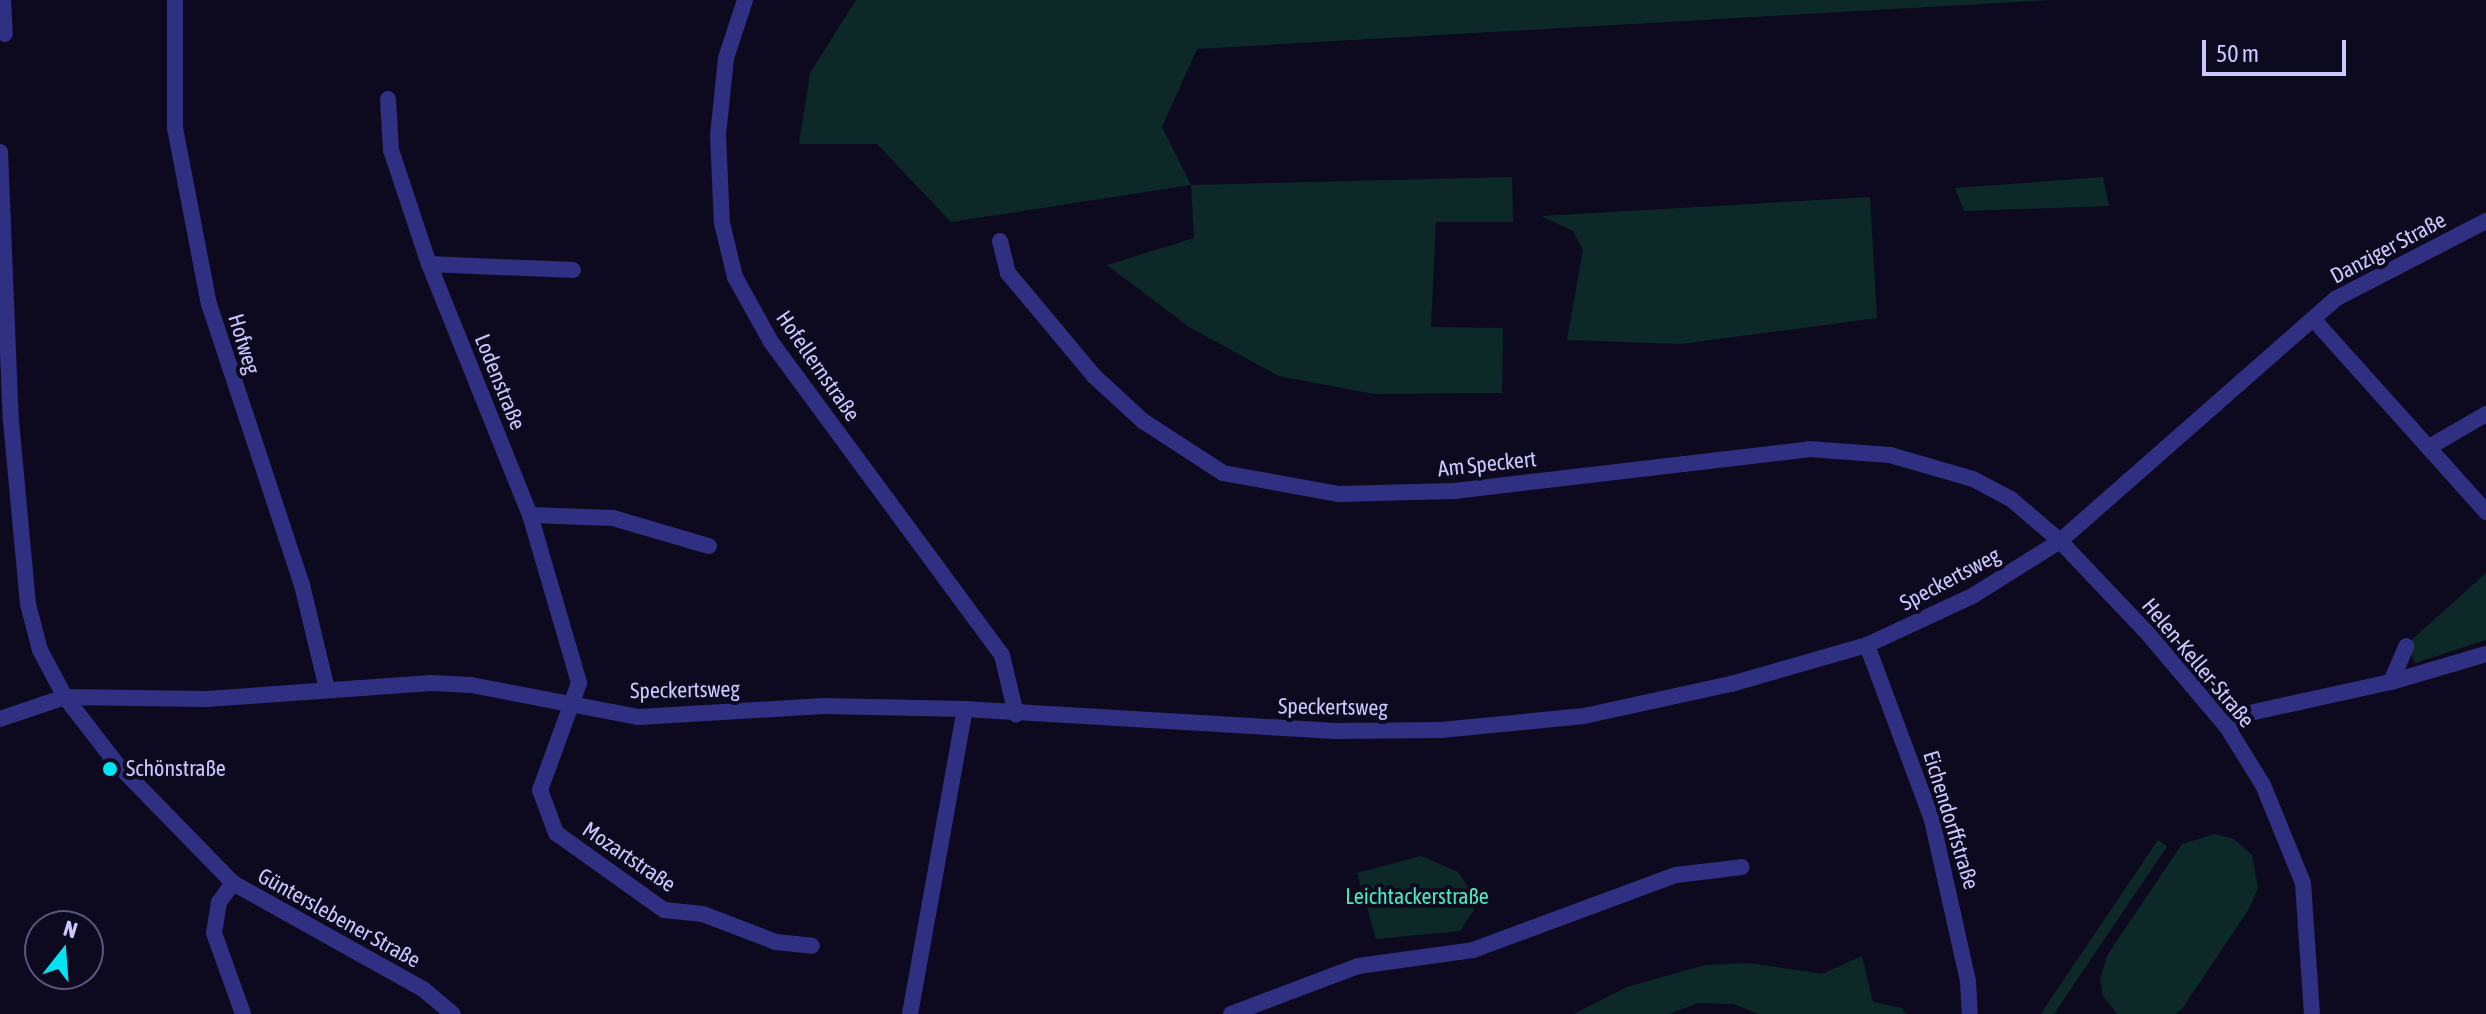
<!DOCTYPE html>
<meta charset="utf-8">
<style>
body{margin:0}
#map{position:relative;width:2486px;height:1014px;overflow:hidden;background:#0d0a1f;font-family:"Asap Condensed",sans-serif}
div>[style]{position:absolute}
.green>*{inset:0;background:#0c2927;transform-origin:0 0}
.minor>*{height:16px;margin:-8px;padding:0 8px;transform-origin:8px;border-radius:8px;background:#303083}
.dots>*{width:22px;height:22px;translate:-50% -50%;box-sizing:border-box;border:4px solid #0d0a1f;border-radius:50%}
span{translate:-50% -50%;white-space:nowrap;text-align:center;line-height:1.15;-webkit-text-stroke:8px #0d0a1f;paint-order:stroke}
.street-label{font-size:22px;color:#ccc7ff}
.poi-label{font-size:22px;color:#ccc7ff}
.left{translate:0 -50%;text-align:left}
.park-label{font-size:22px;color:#48ebbc}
.north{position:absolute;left:24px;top:910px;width:80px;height:80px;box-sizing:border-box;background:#0d0a1f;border:2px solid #595679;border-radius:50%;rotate:17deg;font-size:22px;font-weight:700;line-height:32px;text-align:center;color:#ccc7ff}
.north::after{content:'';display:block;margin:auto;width:28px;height:36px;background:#00e3f2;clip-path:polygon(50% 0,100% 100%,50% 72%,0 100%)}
.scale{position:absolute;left:2202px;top:40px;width:144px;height:36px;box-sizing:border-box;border:4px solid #ccc7ff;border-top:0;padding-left:10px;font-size:24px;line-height:28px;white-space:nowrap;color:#ccc7ff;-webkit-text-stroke:6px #0d0a1f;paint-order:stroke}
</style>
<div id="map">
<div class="green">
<div style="clip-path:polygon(856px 0,2050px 0,1197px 49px,1162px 127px,1191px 185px,1512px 177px,1513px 222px,1436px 222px,1431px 327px,1503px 328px,1502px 393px,1374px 394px,1279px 376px,1189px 327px,1107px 265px,1194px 238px,1191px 185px,951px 222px,877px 144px,799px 144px,810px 73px)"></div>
<div style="clip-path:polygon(2103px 177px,2109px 206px,1964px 211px,1955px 188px)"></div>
<div style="clip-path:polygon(1870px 197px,1877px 318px,1681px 344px,1567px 340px,1583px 250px,1573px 231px,1541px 216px)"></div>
<div style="clip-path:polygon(2486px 573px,2486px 640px,2415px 663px,2407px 644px)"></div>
<div style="clip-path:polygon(2215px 834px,2234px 839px,2252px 855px,2258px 888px,2249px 909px,2182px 1009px,2175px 1014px,2117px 1014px,2103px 996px,2100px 978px,2108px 954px,2182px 844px)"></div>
<div style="left:2158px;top:840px;width:11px;height:209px;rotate:34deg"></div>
<div style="clip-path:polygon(1421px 856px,1458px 872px,1479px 902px,1460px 931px,1376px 939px,1357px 873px)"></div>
<div style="clip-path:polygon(1862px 956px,1873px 1002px,1902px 1008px,1906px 1014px,1759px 1014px,1733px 1004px,1698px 1003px,1669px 1014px,1574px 1014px,1627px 987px,1705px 965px,1750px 963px,1822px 974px)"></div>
</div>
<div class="minor">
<div style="left:3px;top:0;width:34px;rotate:87deg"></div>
<div style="left:175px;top:0;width:128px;rotate:90deg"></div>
<div style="left:175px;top:128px;width:179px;rotate:79.1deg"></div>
<div style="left:209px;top:304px;width:296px;rotate:71.7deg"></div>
<div style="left:302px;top:585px;width:107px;rotate:76.5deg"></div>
<div style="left:745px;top:0;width:61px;rotate:108.1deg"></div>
<div style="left:726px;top:58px;width:78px;rotate:95.9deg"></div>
<div style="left:718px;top:136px;width:87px;rotate:87.4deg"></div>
<div style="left:722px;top:223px;width:56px;rotate:76.5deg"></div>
<div style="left:735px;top:277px;width:74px;rotate:61deg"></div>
<div style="left:771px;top:342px;width:389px;rotate:53.6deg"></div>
<div style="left:1002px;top:655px;width:61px;rotate:76.7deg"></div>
<div style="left:388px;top:99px;width:51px;rotate:86.6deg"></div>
<div style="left:391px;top:150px;width:120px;rotate:71.6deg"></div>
<div style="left:429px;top:264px;width:271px;rotate:68.1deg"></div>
<div style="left:530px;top:515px;width:175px;rotate:73.7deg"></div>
<div style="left:579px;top:683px;width:114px;rotate:110deg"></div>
<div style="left:540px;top:790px;width:46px;rotate:69.6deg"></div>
<div style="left:556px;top:833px;width:133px;rotate:35.5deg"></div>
<div style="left:664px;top:910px;width:39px;rotate:6deg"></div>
<div style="left:703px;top:914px;width:78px;rotate:21deg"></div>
<div style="left:776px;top:942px;width:36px;rotate:6deg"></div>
<div style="left:0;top:152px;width:269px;rotate:87.7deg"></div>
<div style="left:11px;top:421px;width:184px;rotate:84.7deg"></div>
<div style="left:28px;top:604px;width:48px;rotate:75.4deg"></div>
<div style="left:40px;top:650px;width:53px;rotate:62deg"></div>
<div style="left:65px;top:697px;width:83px;rotate:52.3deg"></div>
<div style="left:116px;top:763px;width:168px;rotate:45.7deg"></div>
<div style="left:233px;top:883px;width:218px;rotate:29.2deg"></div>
<div style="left:423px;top:989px;width:39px;rotate:40deg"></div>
<div style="left:1000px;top:241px;width:33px;rotate:76deg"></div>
<div style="left:1008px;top:273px;width:134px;rotate:50.1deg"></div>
<div style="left:1094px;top:376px;width:67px;rotate:42.6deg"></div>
<div style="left:1143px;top:421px;width:95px;rotate:33deg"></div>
<div style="left:1223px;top:473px;width:117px;rotate:10.3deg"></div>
<div style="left:1338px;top:494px;width:116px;rotate:-1.5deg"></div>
<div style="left:1454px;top:491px;width:357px;rotate:-6.7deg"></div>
<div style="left:1809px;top:449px;width:81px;rotate:4.2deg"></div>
<div style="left:1890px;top:455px;width:86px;rotate:16.1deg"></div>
<div style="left:1973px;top:479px;width:43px;rotate:27.8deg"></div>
<div style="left:2011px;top:499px;width:65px;rotate:40.6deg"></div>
<div style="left:2060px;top:541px;width:131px;rotate:46.5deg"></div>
<div style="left:2150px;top:636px;width:119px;rotate:49.8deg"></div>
<div style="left:2227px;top:727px;width:68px;rotate:58.2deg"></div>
<div style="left:2263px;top:785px;width:106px;rotate:67.8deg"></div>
<div style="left:2303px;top:883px;width:131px;rotate:86.1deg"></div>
<div style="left:429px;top:264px;width:144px;rotate:2.4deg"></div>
<div style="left:2314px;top:320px;width:258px;rotate:48.1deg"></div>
<div style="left:2431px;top:446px;width:64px;rotate:-30.2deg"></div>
<div style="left:530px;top:515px;width:83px;rotate:2.1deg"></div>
<div style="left:613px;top:518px;width:100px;rotate:16.3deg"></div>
<div style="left:1867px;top:645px;width:187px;rotate:69.6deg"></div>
<div style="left:1932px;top:820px;width:165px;rotate:77.4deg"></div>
<div style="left:1968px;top:981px;width:33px;rotate:87deg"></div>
<div style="left:2391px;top:682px;width:39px;rotate:-67deg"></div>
<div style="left:0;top:719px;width:69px;rotate:-18.7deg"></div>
<div style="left:65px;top:697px;width:142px;rotate:0.8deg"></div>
<div style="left:207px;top:699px;width:225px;rotate:-4.1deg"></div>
<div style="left:431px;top:683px;width:40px;rotate:2.9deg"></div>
<div style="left:471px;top:685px;width:171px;rotate:10.8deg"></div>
<div style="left:639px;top:717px;width:185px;rotate:-3.4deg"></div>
<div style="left:824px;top:706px;width:141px;rotate:1.2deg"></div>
<div style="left:965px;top:709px;width:371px;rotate:3.4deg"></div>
<div style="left:1335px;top:731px;width:106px;rotate:-0.5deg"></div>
<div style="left:1441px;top:730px;width:144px;rotate:-5.6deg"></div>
<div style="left:1584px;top:716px;width:150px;rotate:-12.3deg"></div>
<div style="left:1731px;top:684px;width:141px;rotate:-16deg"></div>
<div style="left:1867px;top:645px;width:118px;rotate:-25deg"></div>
<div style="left:1974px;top:595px;width:102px;rotate:-32.1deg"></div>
<div style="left:2060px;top:541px;width:368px;rotate:-41.3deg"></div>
<div style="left:2337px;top:298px;width:168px;rotate:-27.3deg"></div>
<div style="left:2227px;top:727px;width:22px;rotate:-36deg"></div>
<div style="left:2245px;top:714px;width:149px;rotate:-12.4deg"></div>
<div style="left:2391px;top:682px;width:99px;rotate:-16.4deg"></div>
<div style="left:233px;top:883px;width:24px;rotate:126deg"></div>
<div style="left:219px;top:902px;width:31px;rotate:99deg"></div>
<div style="left:214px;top:933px;width:86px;rotate:70.3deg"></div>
<div style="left:910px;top:1014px;width:310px;rotate:-79.8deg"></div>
<div style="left:1231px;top:1014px;width:136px;rotate:-20.7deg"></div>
<div style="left:1358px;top:966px;width:116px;rotate:-7.9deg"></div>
<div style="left:1473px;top:950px;width:216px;rotate:-20.3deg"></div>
<div style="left:1676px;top:875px;width:66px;rotate:-6.9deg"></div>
</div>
<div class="dots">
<div style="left:110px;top:769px;background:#00e3f2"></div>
</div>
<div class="street-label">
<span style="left:2388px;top:248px;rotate:-28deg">Danziger Straße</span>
<span style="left:244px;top:344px;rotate:73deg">Hofweg</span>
<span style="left:818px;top:366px;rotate:55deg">Hofellernstraße</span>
<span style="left:500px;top:382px;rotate:68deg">Lodenstraße</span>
<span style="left:1487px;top:464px;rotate:-6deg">Am Speckert</span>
<span style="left:1950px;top:579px;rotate:-28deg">Speckertsweg</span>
<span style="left:2198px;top:663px;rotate:50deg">Helen-Keller-Straße</span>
<span style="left:685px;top:690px;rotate:-1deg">Speckertsweg</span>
<span style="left:1333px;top:707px;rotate:1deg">Speckertsweg</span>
<span style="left:1951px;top:820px;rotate:73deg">Eichendorffstraße</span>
<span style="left:629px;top:857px;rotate:34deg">Mozartstraße</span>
<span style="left:339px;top:918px;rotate:29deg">Günterslebener Straße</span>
</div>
<div class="poi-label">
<span class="left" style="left:126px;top:769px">Schönstraße</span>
</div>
<div class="park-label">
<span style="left:1417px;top:897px">Leichtackerstraße</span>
</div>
<div class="north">N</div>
<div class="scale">50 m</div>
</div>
